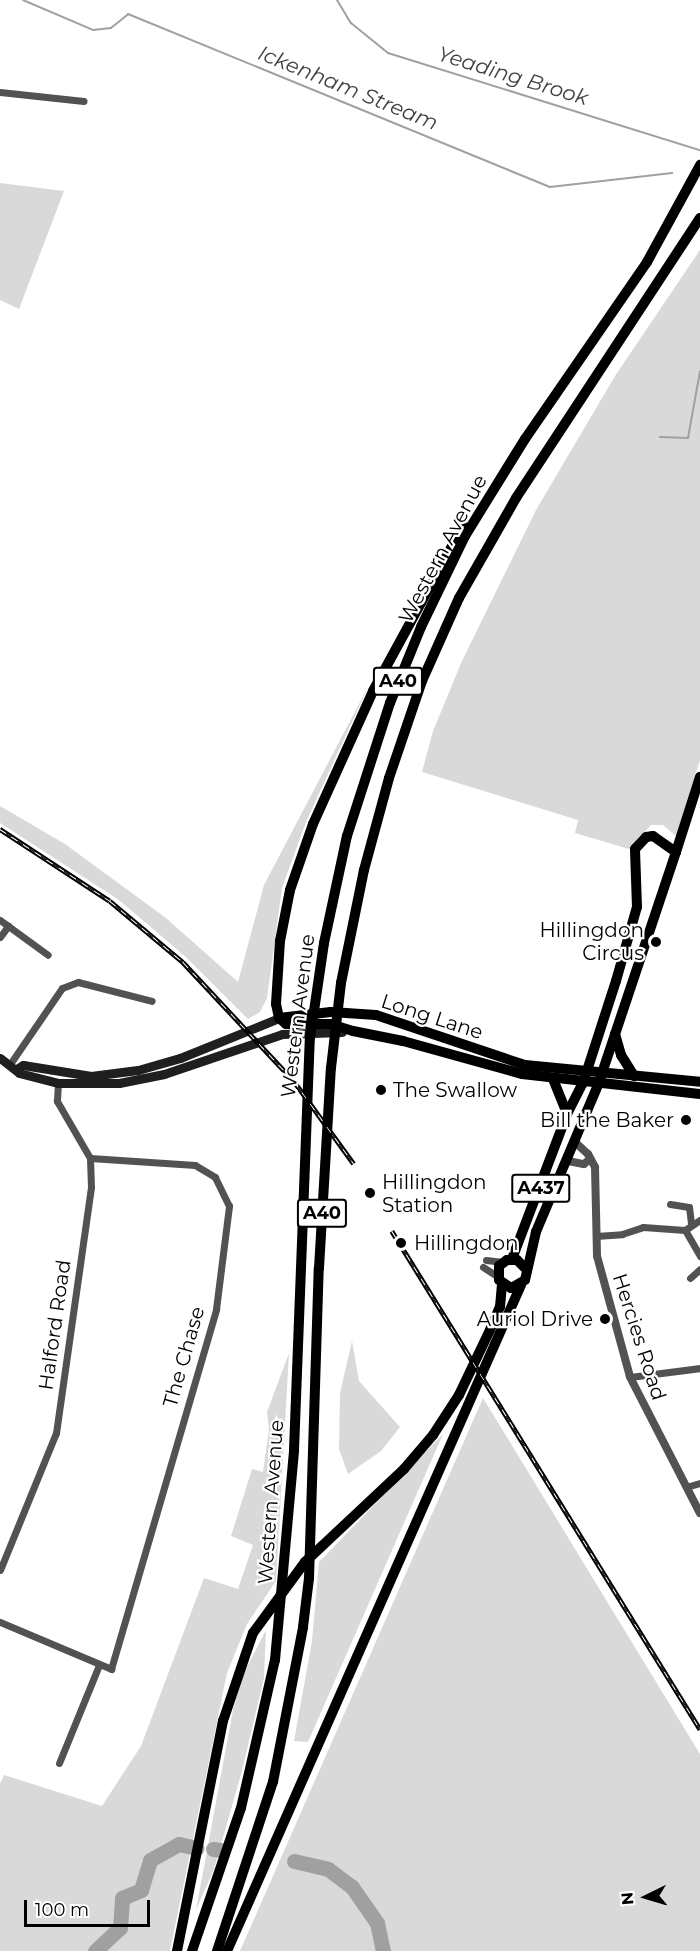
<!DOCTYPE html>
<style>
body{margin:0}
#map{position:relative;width:700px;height:1951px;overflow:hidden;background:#fff;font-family:Montserrat,sans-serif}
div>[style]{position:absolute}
.green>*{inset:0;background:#d9d9d9}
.stream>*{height:2px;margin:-1px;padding:0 1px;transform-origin:1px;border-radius:1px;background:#a0a0a0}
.river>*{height:15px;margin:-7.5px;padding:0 7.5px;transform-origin:7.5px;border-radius:7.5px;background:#a0a0a0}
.minor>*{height:7px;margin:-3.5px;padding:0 3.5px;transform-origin:3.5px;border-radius:3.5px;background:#525252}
.tertiary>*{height:8px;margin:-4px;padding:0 4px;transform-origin:4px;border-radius:4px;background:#525252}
.secondary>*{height:9px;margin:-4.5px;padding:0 4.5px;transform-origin:4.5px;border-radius:4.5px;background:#1f1f1f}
.primary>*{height:10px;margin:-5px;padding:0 5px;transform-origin:5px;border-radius:5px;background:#000}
.trunk>*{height:10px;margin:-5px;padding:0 5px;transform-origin:5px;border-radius:5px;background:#000}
.rail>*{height:4.5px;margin-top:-2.25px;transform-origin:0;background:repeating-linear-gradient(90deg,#fff 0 7px,#000 0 14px);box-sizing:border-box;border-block:2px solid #000}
.dots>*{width:16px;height:16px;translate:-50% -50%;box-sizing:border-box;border:3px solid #fff;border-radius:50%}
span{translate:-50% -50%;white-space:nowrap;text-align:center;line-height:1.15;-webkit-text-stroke:4.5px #fff;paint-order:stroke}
.shield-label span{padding:2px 4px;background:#fff;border:2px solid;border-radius:4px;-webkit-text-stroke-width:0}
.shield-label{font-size:18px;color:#000;font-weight:700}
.street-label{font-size:20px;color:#000}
.poi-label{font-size:20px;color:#000}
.right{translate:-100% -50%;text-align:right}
.left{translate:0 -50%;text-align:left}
.water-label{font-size:21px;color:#414141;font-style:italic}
.north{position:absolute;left:616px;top:1867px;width:60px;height:60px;-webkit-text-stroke:4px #fff;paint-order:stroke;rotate:265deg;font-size:16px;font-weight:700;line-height:24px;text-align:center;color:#000}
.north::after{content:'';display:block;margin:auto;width:21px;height:27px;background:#000;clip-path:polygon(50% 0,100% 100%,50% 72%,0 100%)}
.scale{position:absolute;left:24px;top:1900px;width:126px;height:27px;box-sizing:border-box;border:3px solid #000;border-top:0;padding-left:8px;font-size:18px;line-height:21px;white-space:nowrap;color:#000;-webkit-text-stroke:4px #fff;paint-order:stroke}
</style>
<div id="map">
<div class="green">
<div style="clip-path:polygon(0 183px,64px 191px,19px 309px,0 300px)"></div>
<div style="clip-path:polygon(700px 250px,700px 760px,676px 836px,663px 825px,651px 825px,629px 849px,575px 833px,578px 820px,422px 772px,433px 731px,462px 661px,536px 510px,615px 376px)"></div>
<div style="clip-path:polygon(369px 685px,306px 822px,282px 888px,267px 998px,260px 1012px,248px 1019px,187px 958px,119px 900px,0 823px,0 806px,65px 844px,166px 918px,238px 982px,264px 885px)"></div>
<div style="clip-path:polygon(352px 1341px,359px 1381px,400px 1427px,381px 1451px,348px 1474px,339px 1449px,340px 1393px)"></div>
<div style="clip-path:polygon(289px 1353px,276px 1581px,247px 1624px,227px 1673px,170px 1951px,0 1951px,0 1784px,4px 1775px,102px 1806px,141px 1746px,204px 1578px,238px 1589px,253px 1545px,231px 1536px,252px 1469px,263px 1472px,269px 1429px,267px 1412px)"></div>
<div style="clip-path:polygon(483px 1398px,700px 1754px,700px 1951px,240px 1951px)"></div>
<div style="clip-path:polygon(443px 1434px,308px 1742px,294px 1741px,312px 1641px,319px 1562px)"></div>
<div style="clip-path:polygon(266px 1630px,264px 1678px,242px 1771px,214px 1869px,196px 1910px,233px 1710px,244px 1673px)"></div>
</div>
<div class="stream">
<div style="left:23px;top:0;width:76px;rotate:23.2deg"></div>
<div style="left:93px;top:30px;width:18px;rotate:-6deg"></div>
<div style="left:111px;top:28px;width:22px;rotate:-39deg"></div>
<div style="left:128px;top:14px;width:456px;rotate:22.3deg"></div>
<div style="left:550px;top:187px;width:123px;rotate:-6.5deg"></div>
<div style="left:337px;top:0;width:27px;rotate:59deg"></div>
<div style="left:351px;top:23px;width:48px;rotate:39deg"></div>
<div style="left:388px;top:53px;width:327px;rotate:17.3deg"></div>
<div style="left:660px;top:437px;width:28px;rotate:2deg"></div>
<div style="left:688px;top:438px;width:68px;rotate:-79.8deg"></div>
</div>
<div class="river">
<div style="left:213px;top:1849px;width:8px;rotate:7deg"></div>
<div style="left:294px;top:1861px;width:35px;rotate:13deg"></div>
<div style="left:328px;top:1869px;width:30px;rotate:37deg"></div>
<div style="left:352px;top:1887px;width:44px;rotate:55.2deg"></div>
<div style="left:377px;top:1923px;width:29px;rotate:78deg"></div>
<div style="left:95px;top:1951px;width:34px;rotate:-43deg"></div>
<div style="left:120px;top:1928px;width:30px;rotate:-86deg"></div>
<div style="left:122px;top:1898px;width:21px;rotate:-23deg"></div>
<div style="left:141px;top:1890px;width:31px;rotate:-73deg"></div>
<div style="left:150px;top:1860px;width:33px;rotate:-29deg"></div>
<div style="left:179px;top:1844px;width:18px;rotate:13deg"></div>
</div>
<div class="minor">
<div style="left:0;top:92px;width:84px;rotate:6.1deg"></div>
<div style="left:0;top:920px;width:59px;rotate:36.1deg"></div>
<div style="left:0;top:937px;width:14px;rotate:-54deg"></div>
<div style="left:10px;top:1064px;width:92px;rotate:-55.6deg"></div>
<div style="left:62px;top:988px;width:17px;rotate:-21deg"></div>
<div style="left:78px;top:982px;width:76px;rotate:14.4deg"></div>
<div style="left:670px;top:1204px;width:19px;rotate:9deg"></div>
<div style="left:689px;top:1207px;width:17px;rotate:83deg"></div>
<div style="left:685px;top:1230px;width:30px;rotate:60deg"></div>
<div style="left:596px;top:1236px;width:26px;rotate:-4deg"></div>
<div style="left:622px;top:1234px;width:22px;rotate:-18deg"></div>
<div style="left:643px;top:1227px;width:42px;rotate:4.1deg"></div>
<div style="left:685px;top:1230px;width:18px;rotate:-34deg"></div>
<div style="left:486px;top:1260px;width:17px;rotate:7deg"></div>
<div style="left:483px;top:1267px;width:17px;rotate:33deg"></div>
<div style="left:690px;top:1278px;width:13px;rotate:-42deg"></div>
<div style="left:630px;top:1377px;width:71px;rotate:-7.3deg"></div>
<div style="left:686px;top:1487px;width:15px;rotate:-16deg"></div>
<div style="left:0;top:1570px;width:148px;rotate:-67.8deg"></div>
<div style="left:56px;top:1433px;width:248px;rotate:-81.9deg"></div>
<div style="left:91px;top:1187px;width:29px;rotate:-92deg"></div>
<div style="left:90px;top:1158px;width:66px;rotate:-120.1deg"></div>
<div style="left:57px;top:1101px;width:18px;rotate:-87deg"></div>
<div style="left:0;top:1622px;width:121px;rotate:22.9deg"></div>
<div style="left:111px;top:1669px;width:375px;rotate:-73.7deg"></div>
<div style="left:216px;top:1309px;width:104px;rotate:-82.8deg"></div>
<div style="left:229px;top:1206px;width:32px;rotate:-116deg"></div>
<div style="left:215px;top:1177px;width:23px;rotate:-149deg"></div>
<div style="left:195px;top:1165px;width:105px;rotate:-176.2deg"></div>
<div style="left:59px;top:1763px;width:106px;rotate:-67.8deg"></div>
</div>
<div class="tertiary">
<div style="left:576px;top:1143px;width:16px;rotate:43deg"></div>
<div style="left:588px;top:1154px;width:15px;rotate:62deg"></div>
<div style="left:595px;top:1167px;width:89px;rotate:88.7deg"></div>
<div style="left:597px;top:1256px;width:125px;rotate:74.7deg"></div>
<div style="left:630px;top:1377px;width:153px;rotate:62.8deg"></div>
<div style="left:568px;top:1161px;width:16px;rotate:11deg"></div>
<div style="left:584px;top:1164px;width:6px;rotate:-39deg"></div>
</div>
<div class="secondary">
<div style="left:0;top:1058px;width:24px;rotate:38deg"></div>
<div style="left:19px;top:1073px;width:40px;rotate:14.4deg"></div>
<div style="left:58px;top:1083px;width:61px"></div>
<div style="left:119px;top:1083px;width:46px;rotate:-11.3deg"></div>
<div style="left:164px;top:1074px;width:125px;rotate:-18.7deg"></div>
<div style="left:282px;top:1034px;width:60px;rotate:-1.9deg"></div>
<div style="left:18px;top:1068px;width:6px;rotate:-31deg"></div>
<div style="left:23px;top:1065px;width:69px;rotate:9.2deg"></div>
<div style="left:91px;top:1076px;width:47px;rotate:-7.3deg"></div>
<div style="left:138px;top:1070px;width:44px;rotate:-15.9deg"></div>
<div style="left:180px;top:1058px;width:107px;rotate:-22deg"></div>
</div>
<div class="primary">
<div style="left:279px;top:1018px;width:52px;rotate:-6.6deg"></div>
<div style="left:331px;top:1012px;width:45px;rotate:3.8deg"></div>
<div style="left:376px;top:1015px;width:157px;rotate:18.6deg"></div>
<div style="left:525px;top:1065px;width:176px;rotate:5.5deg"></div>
<div style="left:353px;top:1031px;width:51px;rotate:11.3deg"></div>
<div style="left:403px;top:1041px;width:123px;rotate:15.5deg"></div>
<div style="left:522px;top:1074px;width:179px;rotate:6.4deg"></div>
<div style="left:615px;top:1034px;width:22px;rotate:74deg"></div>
<div style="left:621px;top:1055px;width:25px;rotate:58deg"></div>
<div style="left:553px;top:1079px;width:38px;rotate:68deg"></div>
<div style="left:512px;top:1259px;width:155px;rotate:-69.2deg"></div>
<div style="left:567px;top:1114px;width:35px;rotate:-63deg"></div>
<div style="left:583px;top:1083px;width:107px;rotate:-72.1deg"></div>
<div style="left:616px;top:981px;width:77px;rotate:-74.2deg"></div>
<div style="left:637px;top:907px;width:58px;rotate:-92deg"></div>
<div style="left:635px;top:849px;width:16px;rotate:-47deg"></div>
<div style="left:646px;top:837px;width:7px;rotate:-8deg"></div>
<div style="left:653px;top:836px;width:28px;rotate:35deg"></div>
<div style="left:676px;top:852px;width:246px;rotate:108.5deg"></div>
<div style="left:598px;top:1085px;width:160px;rotate:112.9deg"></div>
<div style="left:536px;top:1232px;width:49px;rotate:102.9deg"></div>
<div style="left:525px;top:1280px;width:16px;rotate:150deg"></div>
<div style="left:511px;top:1288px;width:14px;rotate:-146deg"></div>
<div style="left:499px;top:1280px;width:14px;rotate:-90deg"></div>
<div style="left:499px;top:1266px;width:10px;rotate:-37deg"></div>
<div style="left:507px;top:1260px;width:10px"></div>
<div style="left:517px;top:1260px;width:11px;rotate:45deg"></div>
</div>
<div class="trunk">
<div style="left:676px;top:852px;width:79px;rotate:-72.3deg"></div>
<div style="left:353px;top:1031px;width:24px;rotate:-163deg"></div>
<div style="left:330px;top:1024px;width:44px;rotate:180deg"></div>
<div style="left:286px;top:1024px;width:9px;rotate:-139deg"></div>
<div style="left:279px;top:1018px;width:14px;rotate:-102deg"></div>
<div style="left:276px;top:1004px;width:63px;rotate:-86.4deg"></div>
<div style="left:280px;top:941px;width:52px;rotate:-78.9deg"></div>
<div style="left:290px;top:890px;width:70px;rotate:-70.8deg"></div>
<div style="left:313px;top:824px;width:146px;rotate:-65.7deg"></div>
<div style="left:373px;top:691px;width:188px;rotate:-61.4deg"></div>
<div style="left:177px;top:1951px;width:235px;rotate:-78.7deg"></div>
<div style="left:223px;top:1721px;width:93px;rotate:-71.2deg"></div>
<div style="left:253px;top:1633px;width:88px;rotate:-53.8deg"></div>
<div style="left:305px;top:1562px;width:136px;rotate:-43.2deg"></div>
<div style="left:404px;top:1469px;width:45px;rotate:-49.5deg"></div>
<div style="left:433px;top:1435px;width:48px;rotate:-57deg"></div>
<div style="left:459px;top:1395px;width:72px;rotate:-64.5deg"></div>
<div style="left:490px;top:1330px;width:25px;rotate:-67deg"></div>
<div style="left:500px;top:1307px;width:23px;rotate:-85deg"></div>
<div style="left:192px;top:1951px;width:151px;rotate:-71.1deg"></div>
<div style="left:241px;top:1808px;width:152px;rotate:-77.1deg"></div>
<div style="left:275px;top:1660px;width:211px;rotate:-84.8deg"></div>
<div style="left:294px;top:1450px;width:412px;rotate:-87.8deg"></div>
<div style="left:310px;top:1038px;width:96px;rotate:-81.6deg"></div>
<div style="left:324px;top:943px;width:109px;rotate:-77.9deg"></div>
<div style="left:347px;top:836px;width:140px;rotate:-72.1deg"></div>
<div style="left:390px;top:703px;width:82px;rotate:-67.8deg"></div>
<div style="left:421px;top:627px;width:101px;rotate:-64.2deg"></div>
<div style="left:465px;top:536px;width:114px;rotate:-58.3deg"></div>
<div style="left:525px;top:439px;width:215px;rotate:-55.4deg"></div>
<div style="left:647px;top:262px;width:111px;rotate:-61.3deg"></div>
<div style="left:217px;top:1951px;width:178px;rotate:-71.7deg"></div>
<div style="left:273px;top:1782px;width:158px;rotate:-79deg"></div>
<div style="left:303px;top:1627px;width:49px;rotate:-83deg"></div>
<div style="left:309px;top:1578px;width:310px;rotate:-88.2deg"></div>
<div style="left:319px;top:1268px;width:200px;rotate:-86.6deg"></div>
<div style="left:331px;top:1068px;width:86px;rotate:-83.3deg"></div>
<div style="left:341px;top:983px;width:115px;rotate:-78.5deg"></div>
<div style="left:364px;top:870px;width:95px;rotate:-74.8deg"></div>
<div style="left:389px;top:778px;width:102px;rotate:-71.2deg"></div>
<div style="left:422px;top:681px;width:91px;rotate:-66deg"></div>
<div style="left:459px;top:598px;width:115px;rotate:-60.3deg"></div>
<div style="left:516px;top:498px;width:335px;rotate:-56.7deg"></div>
<div style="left:227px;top:1951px;width:728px;rotate:-66.18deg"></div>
</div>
<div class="rail">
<div style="left:0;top:829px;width:131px;rotate:33.2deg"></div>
<div style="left:110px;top:901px;width:95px;rotate:39.9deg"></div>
<div style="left:183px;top:962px;width:163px;rotate:47deg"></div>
<div style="left:294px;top:1081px;width:102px;rotate:54.1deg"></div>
<div style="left:392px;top:1231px;width:586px;rotate:58.26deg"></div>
</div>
<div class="dots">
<div style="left:656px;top:942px;background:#000"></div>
<div style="left:381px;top:1090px;background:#000"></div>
<div style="left:686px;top:1120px;background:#000"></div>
<div style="left:370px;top:1193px;background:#000"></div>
<div style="left:401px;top:1243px;background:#000"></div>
<div style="left:605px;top:1319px;background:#000"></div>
</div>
<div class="shield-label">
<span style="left:398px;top:681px">A40</span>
<span style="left:541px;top:1188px">A437</span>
<span style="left:322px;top:1213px">A40</span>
</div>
<div class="street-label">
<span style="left:443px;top:549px;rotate:-62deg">Western Avenue</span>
<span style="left:298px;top:1016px;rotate:-83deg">Western Avenue</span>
<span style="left:432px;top:1017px;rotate:18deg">Long Lane</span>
<span style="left:55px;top:1325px;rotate:-82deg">Halford Road</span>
<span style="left:639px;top:1337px;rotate:72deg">Hercies Road</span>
<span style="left:184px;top:1357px;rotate:-74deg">The Chase</span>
<span style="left:271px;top:1502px;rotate:-86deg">Western Avenue</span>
</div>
<div class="poi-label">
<span class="right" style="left:644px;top:942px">Hillingdon<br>Circus</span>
<span class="left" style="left:393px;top:1090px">The Swallow</span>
<span class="right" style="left:674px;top:1120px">Bill the Baker</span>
<span class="left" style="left:382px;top:1194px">Hillingdon<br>Station</span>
<span class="left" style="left:414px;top:1243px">Hillingdon</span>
<span class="right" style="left:593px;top:1319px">Auriol Drive</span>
</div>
<div class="water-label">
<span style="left:513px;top:76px;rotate:17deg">Yeading Brook</span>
<span style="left:348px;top:88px;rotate:22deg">Ickenham Stream</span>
</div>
<div class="north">N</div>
<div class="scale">100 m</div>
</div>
